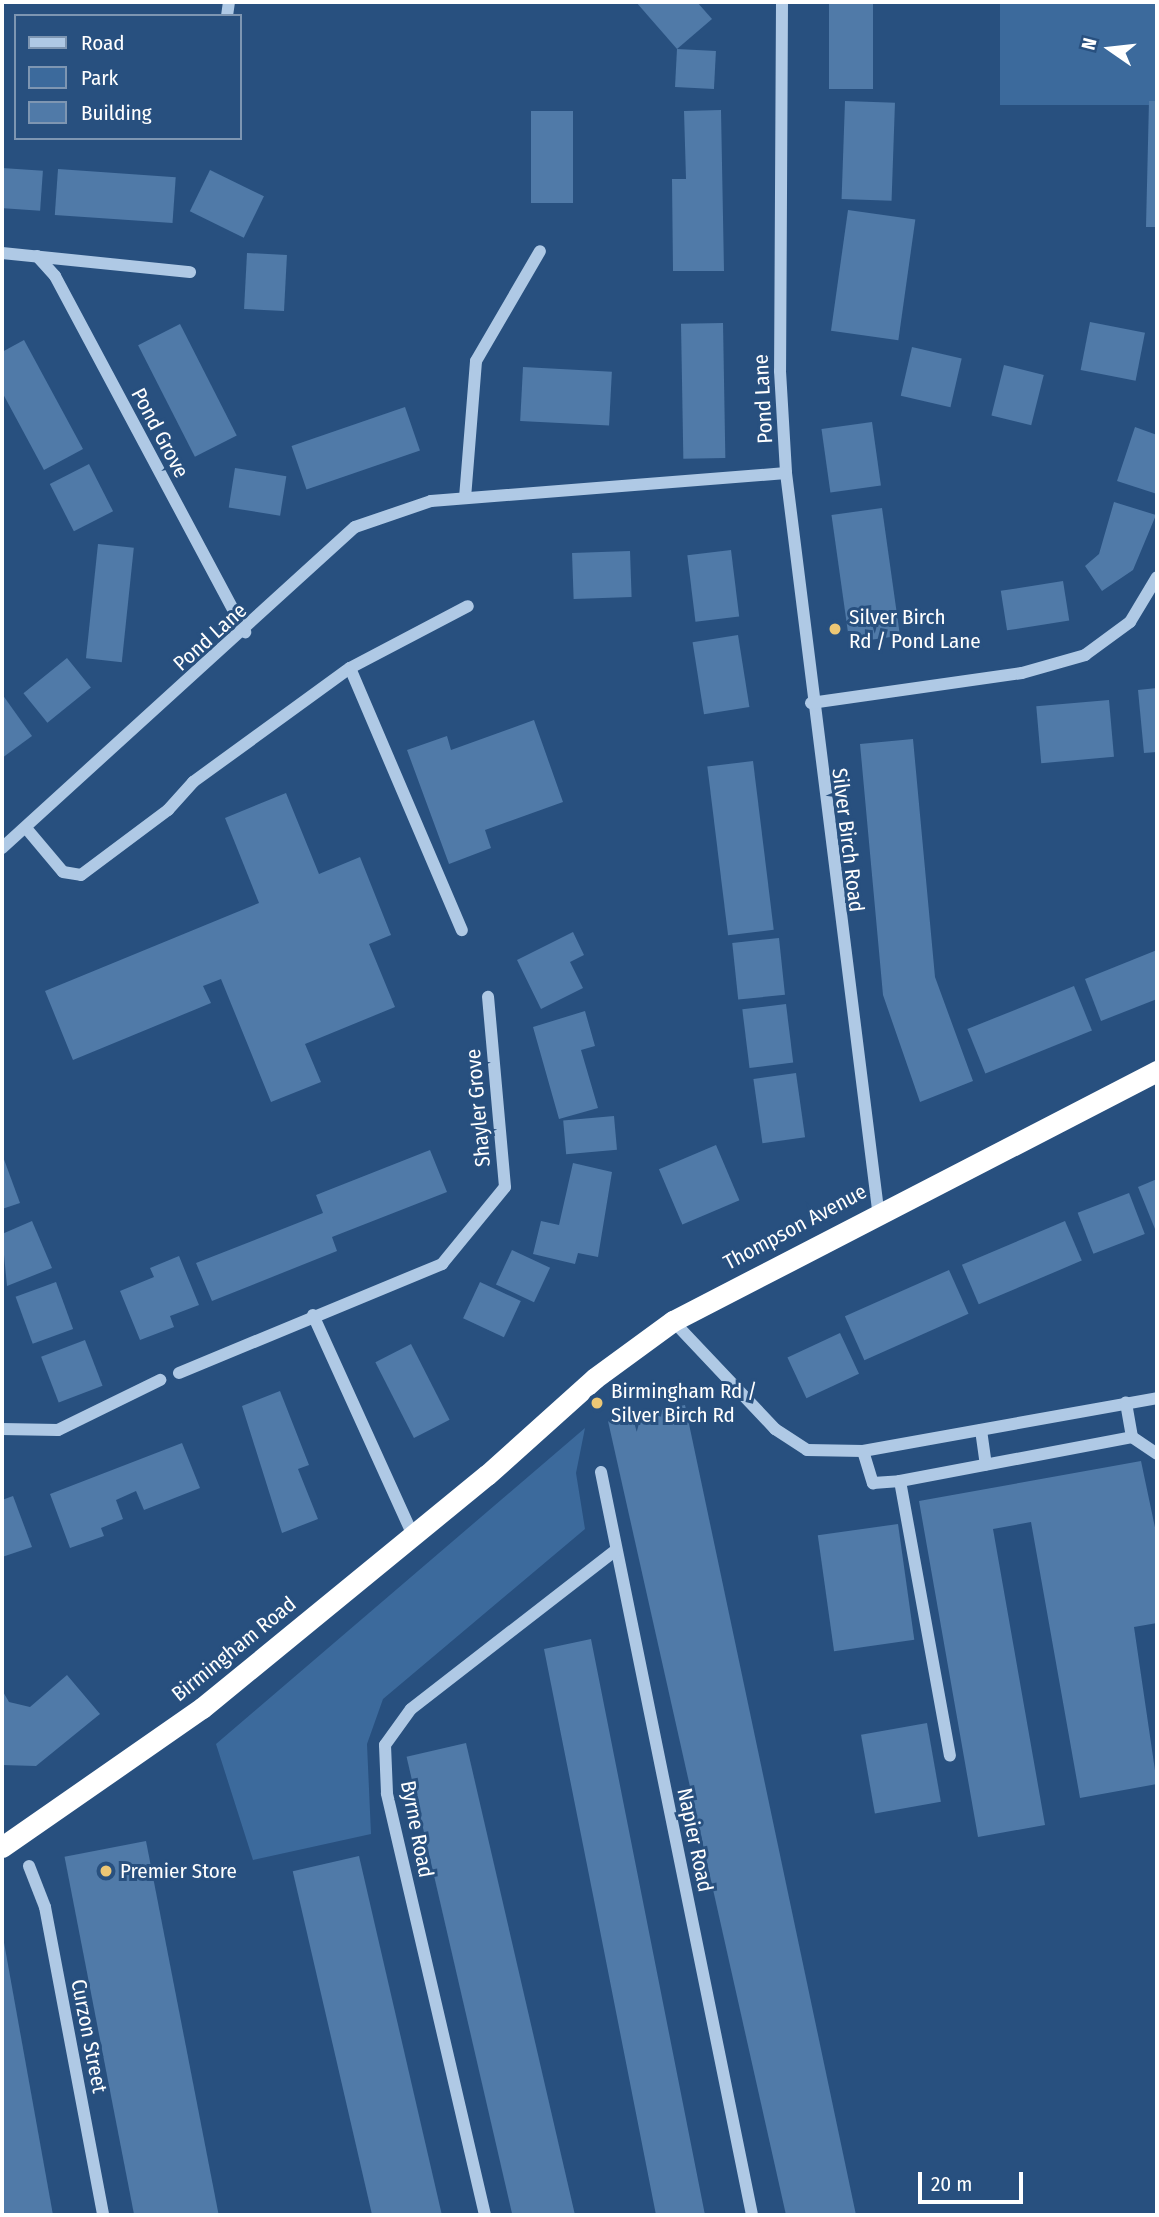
<!DOCTYPE html>
<style>
body{margin:0}
#map{position:relative;width:1159px;height:2217px;overflow:hidden;background:#28507f;font-family:"Fira Sans Condensed",sans-serif}
div>[style]{position:absolute}
.green>*{inset:0;background:#3c6a9c;transform-origin:0 0}
.building>*{inset:0;background:#507aa8;transform-origin:0 0}
.minor>*{height:12px;margin:-6px;padding:0 6px;transform-origin:6px;border-radius:6px;background:#afc9e5}
.highway>*{height:21px;margin:-10.5px;padding:0 10.5px;transform-origin:10.5px;border-radius:10.5px;background:#fff}
.dots>*{width:19px;height:19px;translate:-50% -50%;box-sizing:border-box;border:4px solid #28507f;border-radius:50%}
span{translate:-50% -50%;white-space:nowrap;text-align:center;line-height:1.15;-webkit-text-stroke:6px #28507f;paint-order:stroke}
.street-label{font-size:21px;color:#fff}
.poi-label{font-size:21px;color:#fff}
.left{translate:0 -50%;text-align:left}
.frame{position:absolute;inset:0;border:4px solid #fff;pointer-events:none}
.legend{position:absolute;left:14px;top:14px;width:228px;height:126px;box-sizing:border-box;background:#28507f;border:2px solid #7e96b2;margin:0;padding:9px 12px;list-style:none;font-size:21px;color:#fff}
.legend li{display:flex;align-items:center;gap:14px;height:35px}
.legend b{width:35px;border:2px solid #7e96b2}
.north{position:absolute;left:1075px;top:14px;width:70px;height:70px;-webkit-text-stroke:5px #28507f;paint-order:stroke;rotate:284deg;font-size:19px;font-weight:700;line-height:28px;text-align:center;color:#fff}
.north::after{content:'';display:block;margin:auto;width:24px;height:32px;background:#fff;clip-path:polygon(50% 0,100% 100%,50% 72%,0 100%)}
.scale{position:absolute;left:918px;top:2172px;width:105px;height:32px;box-sizing:border-box;border:4px solid #fff;border-top:0;padding-left:9px;font-size:21px;line-height:24px;white-space:nowrap;color:#fff;-webkit-text-stroke:5px #28507f;paint-order:stroke}
</style>
<div id="map">
<div class="green">
<div style="left:1000px;top:2px;width:157px;height:103px"></div>
<div style="clip-path:polygon(585px 1428px,576px 1473px,585px 1529px,383px 1699px,367px 1744px,371px 1834px,253px 1860px,216px 1744px)"></div>
</div>
<div class="building">
<div style="clip-path:polygon(636px 2px,697px 2px,712px 19px,677px 49px)"></div>
<div style="left:829px;top:2px;width:44px;height:87px"></div>
<div style="left:677px;top:49px;width:39px;height:38px;rotate:3deg"></div>
<div style="left:845px;top:101px;width:50px;height:98px;rotate:2deg"></div>
<div style="clip-path:polygon(1149px 101px,1157px 101px,1157px 227px,1146px 227px)"></div>
<div style="clip-path:polygon(721px 110px,724px 271px,673px 271px,672px 179px,686px 179px,684px 111px)"></div>
<div style="left:531px;top:111px;width:42px;height:92px"></div>
<div style="left:2px;top:168px;width:41px;height:40px;rotate:4deg"></div>
<div style="left:58px;top:169px;width:118px;height:46px;rotate:4deg"></div>
<div style="left:210px;top:170px;width:60px;height:46px;rotate:26deg"></div>
<div style="left:848px;top:210px;width:68px;height:122px;rotate:8deg"></div>
<div style="left:247px;top:253px;width:40px;height:56px;rotate:3deg"></div>
<div style="left:1090px;top:322px;width:56px;height:49px;rotate:11deg"></div>
<div style="left:723px;top:323px;width:135px;height:42px;rotate:89deg"></div>
<div style="left:180px;top:324px;width:125px;height:47px;rotate:63deg"></div>
<div style="clip-path:polygon(24px 340px,83px 449px,44px 470px,2px 392px,2px 352px)"></div>
<div style="left:912px;top:347px;width:51px;height:50px;rotate:13deg"></div>
<div style="left:1004px;top:365px;width:41px;height:52px;rotate:14deg"></div>
<div style="left:523px;top:367px;width:89px;height:54px;rotate:3deg"></div>
<div style="left:405px;top:407px;width:46px;height:120px;rotate:71deg"></div>
<div style="left:872px;top:422px;width:64px;height:51px;rotate:82deg"></div>
<div style="clip-path:polygon(1135px 427px,1157px 435px,1157px 494px,1117px 481px)"></div>
<div style="left:89px;top:464px;width:53px;height:44px;rotate:63deg"></div>
<div style="left:235px;top:468px;width:52px;height:40px;rotate:9deg"></div>
<div style="clip-path:polygon(1114px 502px,1156px 515px,1133px 570px,1102px 591px,1085px 566px,1099px 554px)"></div>
<div style="left:882px;top:508px;width:129px;height:51px;rotate:82deg"></div>
<div style="left:98px;top:544px;width:36px;height:115px;rotate:6deg"></div>
<div style="left:731px;top:550px;width:67px;height:44px;rotate:83deg"></div>
<div style="left:630px;top:551px;width:46px;height:58px;rotate:88deg"></div>
<div style="left:1063px;top:581px;width:40px;height:63px;rotate:81deg"></div>
<div style="left:738px;top:635px;width:73px;height:46px;rotate:81deg"></div>
<div style="left:67px;top:658px;width:38px;height:56px;rotate:51deg"></div>
<div style="clip-path:polygon(1157px 688px,1157px 752px,1144px 753px,1138px 690px)"></div>
<div style="clip-path:polygon(2px 694px,32px 736px,2px 758px)"></div>
<div style="left:1109px;top:700px;width:57px;height:73px;rotate:85deg"></div>
<div style="clip-path:polygon(534px 720px,563px 802px,485px 830px,491px 848px,449px 864px,407px 750px,447px 736px,451px 750px)"></div>
<div style="clip-path:polygon(913px 739px,935px 977px,973px 1081px,920px 1102px,883px 995px,860px 744px)"></div>
<div style="left:753px;top:761px;width:170px;height:46px;rotate:83deg"></div>
<div style="clip-path:polygon(286px 793px,319px 874px,360px 857px,391px 935px,369px 944px,395px 1007px,305px 1044px,321px 1082px,271px 1102px,221px 979px,203px 986px,211px 1003px,73px 1060px,45px 991px,259px 903px,225px 818px)"></div>
<div style="clip-path:polygon(573px 932px,584px 955px,570px 962px,583px 988px,541px 1009px,517px 960px)"></div>
<div style="left:779px;top:938px;width:57px;height:47px;rotate:84deg"></div>
<div style="clip-path:polygon(1157px 950px,1157px 999px,1101px 1021px,1085px 979px)"></div>
<div style="left:1074px;top:986px;width:48px;height:115px;rotate:68deg"></div>
<div style="left:786px;top:1004px;width:59px;height:44px;rotate:83deg"></div>
<div style="clip-path:polygon(585px 1011px,595px 1046px,581px 1050px,598px 1108px,559px 1119px,533px 1027px)"></div>
<div style="left:796px;top:1073px;width:65px;height:43px;rotate:82deg"></div>
<div style="left:614px;top:1116px;width:34px;height:51px;rotate:85deg"></div>
<div style="left:716px;top:1145px;width:60px;height:62px;rotate:67deg"></div>
<div style="clip-path:polygon(430px 1150px,447px 1192px,332px 1237px,337px 1251px,212px 1301px,196px 1263px,323px 1213px,316px 1195px)"></div>
<div style="clip-path:polygon(2px 1154px,20px 1203px,2px 1209px)"></div>
<div style="clip-path:polygon(573px 1163px,612px 1172px,598px 1257px,578px 1253px,575px 1264px,533px 1254px,541px 1221px,559px 1225px)"></div>
<div style="clip-path:polygon(1157px 1179px,1157px 1228px,1155px 1229px,1138px 1187px)"></div>
<div style="left:1129px;top:1193px;width:44px;height:55px;rotate:69deg"></div>
<div style="clip-path:polygon(32px 1221px,52px 1268px,7px 1286px,2px 1234px)"></div>
<div style="left:1065px;top:1221px;width:43px;height:112px;rotate:67deg"></div>
<div style="left:512px;top:1250px;width:42px;height:38px;rotate:25deg"></div>
<div style="clip-path:polygon(179px 1256px,199px 1305px,170px 1316px,174px 1327px,140px 1340px,120px 1291px,154px 1277px,150px 1268px)"></div>
<div style="left:949px;top:1270px;width:48px;height:114px;rotate:66deg"></div>
<div style="left:56px;top:1282px;width:50px;height:43px;rotate:70deg"></div>
<div style="left:480px;top:1282px;width:45px;height:40px;rotate:25deg"></div>
<div style="left:840px;top:1333px;width:45px;height:58px;rotate:65deg"></div>
<div style="left:85px;top:1340px;width:49px;height:47px;rotate:69deg"></div>
<div style="left:411px;top:1344px;width:85px;height:40px;rotate:63deg"></div>
<div style="clip-path:polygon(280px 1391px,309px 1465px,298px 1469px,318px 1519px,282px 1533px,242px 1406px)"></div>
<div style="clip-path:polygon(685px 1405px,856px 2215px,786px 2215px,608px 1421px)"></div>
<div style="clip-path:polygon(182px 1443px,200px 1488px,144px 1510px,136px 1491px,116px 1500px,123px 1519px,101px 1528px,104px 1536px,70px 1548px,50px 1494px)"></div>
<div style="clip-path:polygon(1141px 1461px,1157px 1537px,1157px 1623px,1134px 1627px,1157px 1784px,1080px 1798px,1031px 1522px,993px 1529px,1045px 1825px,978px 1837px,919px 1501px)"></div>
<div style="clip-path:polygon(13px 1496px,32px 1547px,2px 1557px,2px 1500px)"></div>
<div style="left:898px;top:1524px;width:117px;height:81px;rotate:82deg"></div>
<div style="clip-path:polygon(591px 1639px,705px 2215px,656px 2215px,593px 1895px,544px 1649px)"></div>
<div style="clip-path:polygon(67px 1675px,100px 1714px,36px 1766px,2px 1765px,2px 1690px,9px 1702px,30px 1707px)"></div>
<div style="left:927px;top:1723px;width:80px;height:67px;rotate:80deg"></div>
<div style="left:466px;top:1743px;width:484px;height:61px;rotate:77deg"></div>
<div style="left:146px;top:1841px;width:381px;height:83px;rotate:79deg"></div>
<div style="left:359px;top:1856px;width:368px;height:68px;rotate:77deg"></div>
<div style="clip-path:polygon(3px 1937px,53px 2215px,2px 2215px)"></div>
</div>
<div class="minor">
<div style="left:782px;top:2px;width:369px;rotate:90.3deg"></div>
<div style="left:780px;top:371px;width:102px;rotate:86.6deg"></div>
<div style="left:786px;top:473px;width:743px;rotate:82.88deg"></div>
<div style="left:227px;top:16px;width:14px;rotate:-82deg"></div>
<div style="left:2px;top:253px;width:189px;rotate:5.8deg"></div>
<div style="left:37px;top:256px;width:27px;rotate:48deg"></div>
<div style="left:55px;top:276px;width:404px;rotate:61.9deg"></div>
<div style="left:465px;top:498px;width:137px;rotate:-85.4deg"></div>
<div style="left:476px;top:361px;width:127px;rotate:-59.8deg"></div>
<div style="left:350px;top:668px;width:285px;rotate:66.9deg"></div>
<div style="left:811px;top:703px;width:213px;rotate:-8.1deg"></div>
<div style="left:1022px;top:673px;width:66px;rotate:-15.9deg"></div>
<div style="left:1085px;top:655px;width:56px;rotate:-36.3deg"></div>
<div style="left:1130px;top:622px;width:52px;rotate:-59deg"></div>
<div style="left:26px;top:828px;width:57px;rotate:49.9deg"></div>
<div style="left:63px;top:872px;width:18px;rotate:9deg"></div>
<div style="left:81px;top:875px;width:109px;rotate:-36.8deg"></div>
<div style="left:168px;top:810px;width:38px;rotate:-48deg"></div>
<div style="left:193px;top:782px;width:194px;rotate:-36deg"></div>
<div style="left:350px;top:668px;width:133px;rotate:-27.7deg"></div>
<div style="left:2px;top:848px;width:477px;rotate:-42.3deg"></div>
<div style="left:355px;top:527px;width:80px;rotate:-18.9deg"></div>
<div style="left:431px;top:501px;width:356px;rotate:-4.5deg"></div>
<div style="left:313px;top:1315px;width:242px;rotate:65.6deg"></div>
<div style="left:673px;top:1321px;width:149px;rotate:46.6deg"></div>
<div style="left:775px;top:1429px;width:38px;rotate:33deg"></div>
<div style="left:807px;top:1450px;width:56px;rotate:1deg"></div>
<div style="left:863px;top:1451px;width:299px;rotate:-10.2deg"></div>
<div style="left:179px;top:1373px;width:285px;rotate:-22.5deg"></div>
<div style="left:442px;top:1264px;width:99px;rotate:-50.7deg"></div>
<div style="left:505px;top:1187px;width:191px;rotate:-95.1deg"></div>
<div style="left:2px;top:1429px;width:56px;rotate:1deg"></div>
<div style="left:58px;top:1430px;width:114px;rotate:-26.1deg"></div>
<div style="left:981px;top:1430px;width:35px;rotate:82deg"></div>
<div style="left:1132px;top:1437px;width:30px;rotate:34deg"></div>
<div style="left:863px;top:1451px;width:34px;rotate:73deg"></div>
<div style="left:873px;top:1483px;width:27px;rotate:-4deg"></div>
<div style="left:900px;top:1481px;width:236px;rotate:-10.7deg"></div>
<div style="left:1132px;top:1437px;width:35px;rotate:-100deg"></div>
<div style="left:601px;top:1472px;width:758px;rotate:78.51deg"></div>
<div style="left:900px;top:1481px;width:279px;rotate:79.7deg"></div>
<div style="left:29px;top:1866px;width:44px;rotate:68.7deg"></div>
<div style="left:45px;top:1907px;width:313px;rotate:79.3deg"></div>
<div style="left:485px;top:2215px;width:433px;rotate:-103.1deg"></div>
<div style="left:387px;top:1793px;width:48px;rotate:-92.4deg"></div>
<div style="left:385px;top:1745px;width:44px;rotate:-54.2deg"></div>
<div style="left:411px;top:1709px;width:259px;rotate:-37.8deg"></div>
</div>
<div class="highway">
<div style="left:2px;top:1847px;width:244px;rotate:-34.8deg"></div>
<div style="left:202px;top:1708px;width:368px;rotate:-39.3deg"></div>
<div style="left:487px;top:1475px;width:145px;rotate:-41.9deg"></div>
<div style="left:595px;top:1378px;width:97px;rotate:-36.2deg"></div>
<div style="left:673px;top:1321px;width:545px;rotate:-27.32deg"></div>
</div>
<div class="dots">
<div style="left:835px;top:629px;background:#edc775"></div>
<div style="left:597px;top:1403px;background:#edc775"></div>
<div style="left:106px;top:1871px;background:#edc775"></div>
</div>
<div class="street-label">
<span style="left:763px;top:399px;rotate:-93deg">Pond Lane</span>
<span style="left:160px;top:433px;rotate:62deg">Pond Grove</span>
<span style="left:210px;top:637px;rotate:-42deg">Pond Lane</span>
<span style="left:848px;top:840px;rotate:83deg">Silver Birch Road</span>
<span style="left:478px;top:1108px;rotate:-95deg">Shayler Grove</span>
<span style="left:795px;top:1227px;rotate:-28deg">Thompson Avenue</span>
<span style="left:234px;top:1649px;rotate:-39deg">Birmingham Road</span>
<span style="left:417px;top:1829px;rotate:79deg">Byrne Road</span>
<span style="left:695px;top:1840px;rotate:78deg">Napier Road</span>
<span style="left:89px;top:2036px;rotate:79deg">Curzon Street</span>
</div>
<div class="poi-label">
<span class="left" style="left:849px;top:629px">Silver Birch<br>Rd / Pond Lane</span>
<span class="left" style="left:611px;top:1403px">Birmingham Rd /<br>Silver Birch Rd</span>
<span class="left" style="left:120px;top:1871px">Premier Store</span>
</div>
<div class="frame"></div>
<ul class="legend">
<li><b style="height:9px;background:#afc9e5"></b>Road</li>
<li><b style="height:19px;background:#3c6a9c"></b>Park</li>
<li><b style="height:19px;background:#507aa8"></b>Building</li>
</ul>
<div class="north">N</div>
<div class="scale">20 m</div>
</div>
